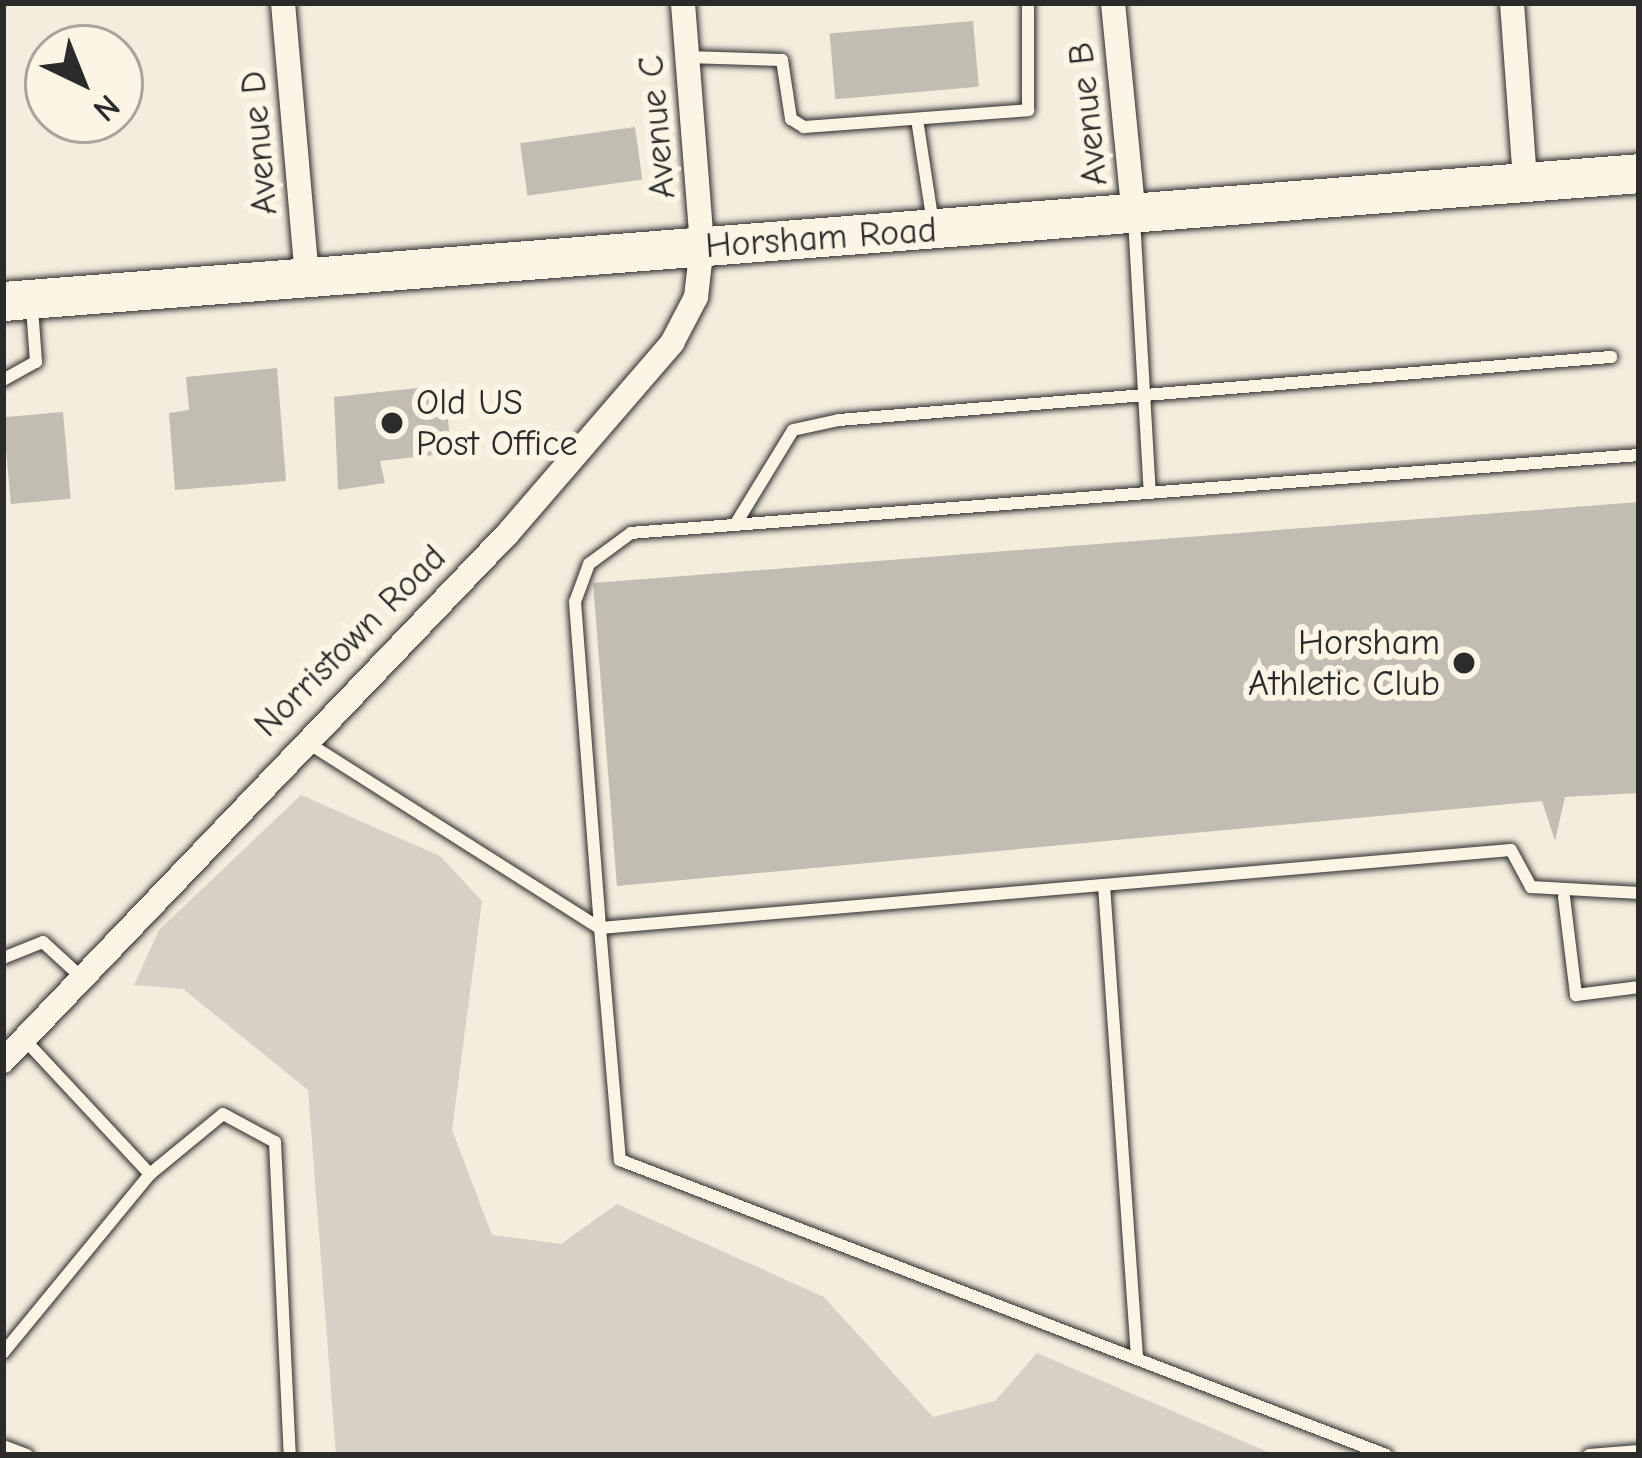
<!DOCTYPE html>
<style>
body{margin:0}
#map{position:relative;width:1642px;height:1458px;overflow:hidden;background:#f4edde;font-family:"Comic Neue",sans-serif}
div>[style]{position:absolute}
.green>*{inset:0;background:#d6d1c4}
.building>*{inset:0;background:#c2bdb1;transform-origin:0 0}
.roads{filter:drop-shadow(0 0 3px #2b2b2b) drop-shadow(0 0 3px #2b2b2b)}
.lane>*{height:12px;margin:-6px;padding:0 6px;transform-origin:6px;border-radius:6px;background:#fcf5e5}
.street>*{height:24px;margin:-12px;padding:0 12px;transform-origin:12px;border-radius:12px;background:#fcf5e5}
.primary>*{height:39px;margin:-19.5px;padding:0 19.5px;transform-origin:19.5px;border-radius:19.5px;background:#fcf5e5}
.dots>*{width:33px;height:33px;translate:-50% -50%;box-sizing:border-box;border:6px solid #fcf5e5;border-radius:50%}
span{translate:-50% -50%;white-space:nowrap;text-align:center;line-height:1.15;-webkit-text-stroke:12px #fcf5e5;paint-order:stroke}
.street-label{font-size:36px;color:#2b2b2b}
.poi-label{font-size:36px;color:#2b2b2b}
.left{translate:0 -50%;text-align:left}
.right{translate:-100% -50%;text-align:right}
.frame{position:absolute;inset:0;border:6px solid #2b2b2b;pointer-events:none}
.north{position:absolute;left:24px;top:24px;width:120px;height:120px;box-sizing:border-box;background:#fcf5e5;border:3px solid #a8a49b;border-radius:50%;rotate:137deg;font-size:33px;font-weight:700;line-height:48px;text-align:center;color:#2b2b2b}
.north::after{content:'';display:block;margin:auto;width:42px;height:54px;background:#2b2b2b;clip-path:polygon(50% 0,100% 100%,50% 72%,0 100%)}
</style>
<div id="map">
<div class="green">
<div style="clip-path:polygon(301px 795px,440px 856px,482px 901px,452px 1130px,492px 1235px,561px 1244px,617px 1204px,824px 1297px,933px 1417px,995px 1401px,1037px 1353px,1275px 1455px,336px 1455px,308px 1090px,183px 989px,134px 985px,159px 930px)"></div>
</div>
<div class="building">
<div style="left:973px;top:21px;width:66px;height:144px;rotate:85deg"></div>
<div style="left:635px;top:127px;width:53px;height:116px;rotate:82deg"></div>
<div style="clip-path:polygon(277px 368px,286px 481px,175px 490px,169px 413px,189px 410px,186px 377px)"></div>
<div style="clip-path:polygon(445px 385px,451px 453px,380px 461px,385px 483px,338px 490px,334px 397px)"></div>
<div style="left:63px;top:412px;width:87px;height:60px;rotate:85deg"></div>
<div style="clip-path:polygon(1639px 502px,1639px 793px,1565px 797px,1555px 841px,1542px 801px,617px 886px,593px 583px)"></div>
</div>
<div class="roads">
<div class="lane">
<div style="left:687px;top:57px;width:95px;rotate:1.8deg"></div>
<div style="left:782px;top:60px;width:60px;rotate:81.3deg"></div>
<div style="left:791px;top:119px;width:15px;rotate:32deg"></div>
<div style="left:804px;top:127px;width:225px;rotate:-4.3deg"></div>
<div style="left:1028px;top:110px;width:107px;rotate:-90deg"></div>
<div style="left:917px;top:119px;width:105px;rotate:81.3deg"></div>
<div style="left:1134px;top:219px;width:274px;rotate:86.7deg"></div>
<div style="left:3px;top:380px;width:38px;rotate:-29deg"></div>
<div style="left:36px;top:362px;width:55px;rotate:-94.2deg"></div>
<div style="left:1639px;top:455px;width:1011px;rotate:175.58deg"></div>
<div style="left:631px;top:533px;width:52px;rotate:143.6deg"></div>
<div style="left:589px;top:564px;width:40px;rotate:110.2deg"></div>
<div style="left:575px;top:602px;width:327px;rotate:85.6deg"></div>
<div style="left:600px;top:928px;width:914px;rotate:-4.89deg"></div>
<div style="left:1511px;top:850px;width:42px;rotate:61.6deg"></div>
<div style="left:1531px;top:887px;width:108px;rotate:3.2deg"></div>
<div style="left:735px;top:525px;width:111px;rotate:-58.6deg"></div>
<div style="left:793px;top:430px;width:47px;rotate:-12.3deg"></div>
<div style="left:839px;top:420px;width:775px;rotate:-4.67deg"></div>
<div style="left:308px;top:743px;width:346px;rotate:32.4deg"></div>
<div style="left:600px;top:928px;width:233px;rotate:85.1deg"></div>
<div style="left:620px;top:1160px;width:821px;rotate:21.06deg"></div>
<div style="left:1104px;top:885px;width:474px;rotate:86deg"></div>
<div style="left:1564px;top:897px;width:99px;rotate:83deg"></div>
<div style="left:1576px;top:995px;width:64px;rotate:-7.2deg"></div>
<div style="left:3px;top:958px;width:43px;rotate:-21.8deg"></div>
<div style="left:43px;top:942px;width:52px;rotate:42.6deg"></div>
<div style="left:24px;top:1039px;width:185px;rotate:47deg"></div>
<div style="left:3px;top:1353px;width:232px;rotate:-50.6deg"></div>
<div style="left:150px;top:1174px;width:94px;rotate:-39.4deg"></div>
<div style="left:223px;top:1114px;width:59px;rotate:28.3deg"></div>
<div style="left:275px;top:1142px;width:313px;rotate:87.3deg"></div>
<div style="left:3px;top:1446px;width:26px;rotate:21deg"></div>
<div style="left:1589px;top:1455px;width:50px;rotate:-4.6deg"></div>
</div>
<div class="street">
<div style="left:283px;top:3px;width:274px;rotate:85deg"></div>
<div style="left:1113px;top:3px;width:215px;rotate:84.4deg"></div>
<div style="left:1512px;top:3px;width:177px;rotate:85.8deg"></div>
<div style="left:3px;top:1061px;width:732px;rotate:-46.27deg"></div>
<div style="left:509px;top:532px;width:250px;rotate:-49.2deg"></div>
<div style="left:672px;top:343px;width:52px;rotate:-62.4deg"></div>
<div style="left:696px;top:297px;width:52px;rotate:-83.4deg"></div>
<div style="left:702px;top:245px;width:243px;rotate:-94.5deg"></div>
</div>
<div class="primary">
<div style="left:3px;top:301px;width:1641px;rotate:-4.47deg"></div>
</div>
</div>
<div class="dots">
<div style="left:392px;top:423px;background:#2b2b2b"></div>
<div style="left:1464px;top:663px;background:#2b2b2b"></div>
</div>
<div class="street-label">
<span style="left:1088px;top:114px;rotate:-96deg">Avenue B</span>
<span style="left:657px;top:127px;rotate:-95deg">Avenue C</span>
<span style="left:259px;top:143px;rotate:-95deg">Avenue D</span>
<span style="left:821px;top:238px;rotate:-4deg">Horsham Road</span>
<span style="left:350px;top:641px;rotate:-45deg">Norristown Road</span>
</div>
<div class="poi-label">
<span class="left" style="left:416px;top:423px">Old US<br>Post Office</span>
<span class="right" style="left:1440px;top:663px">Horsham<br>Athletic Club</span>
</div>
<div class="frame"></div>
<div class="north">N</div>
</div>
